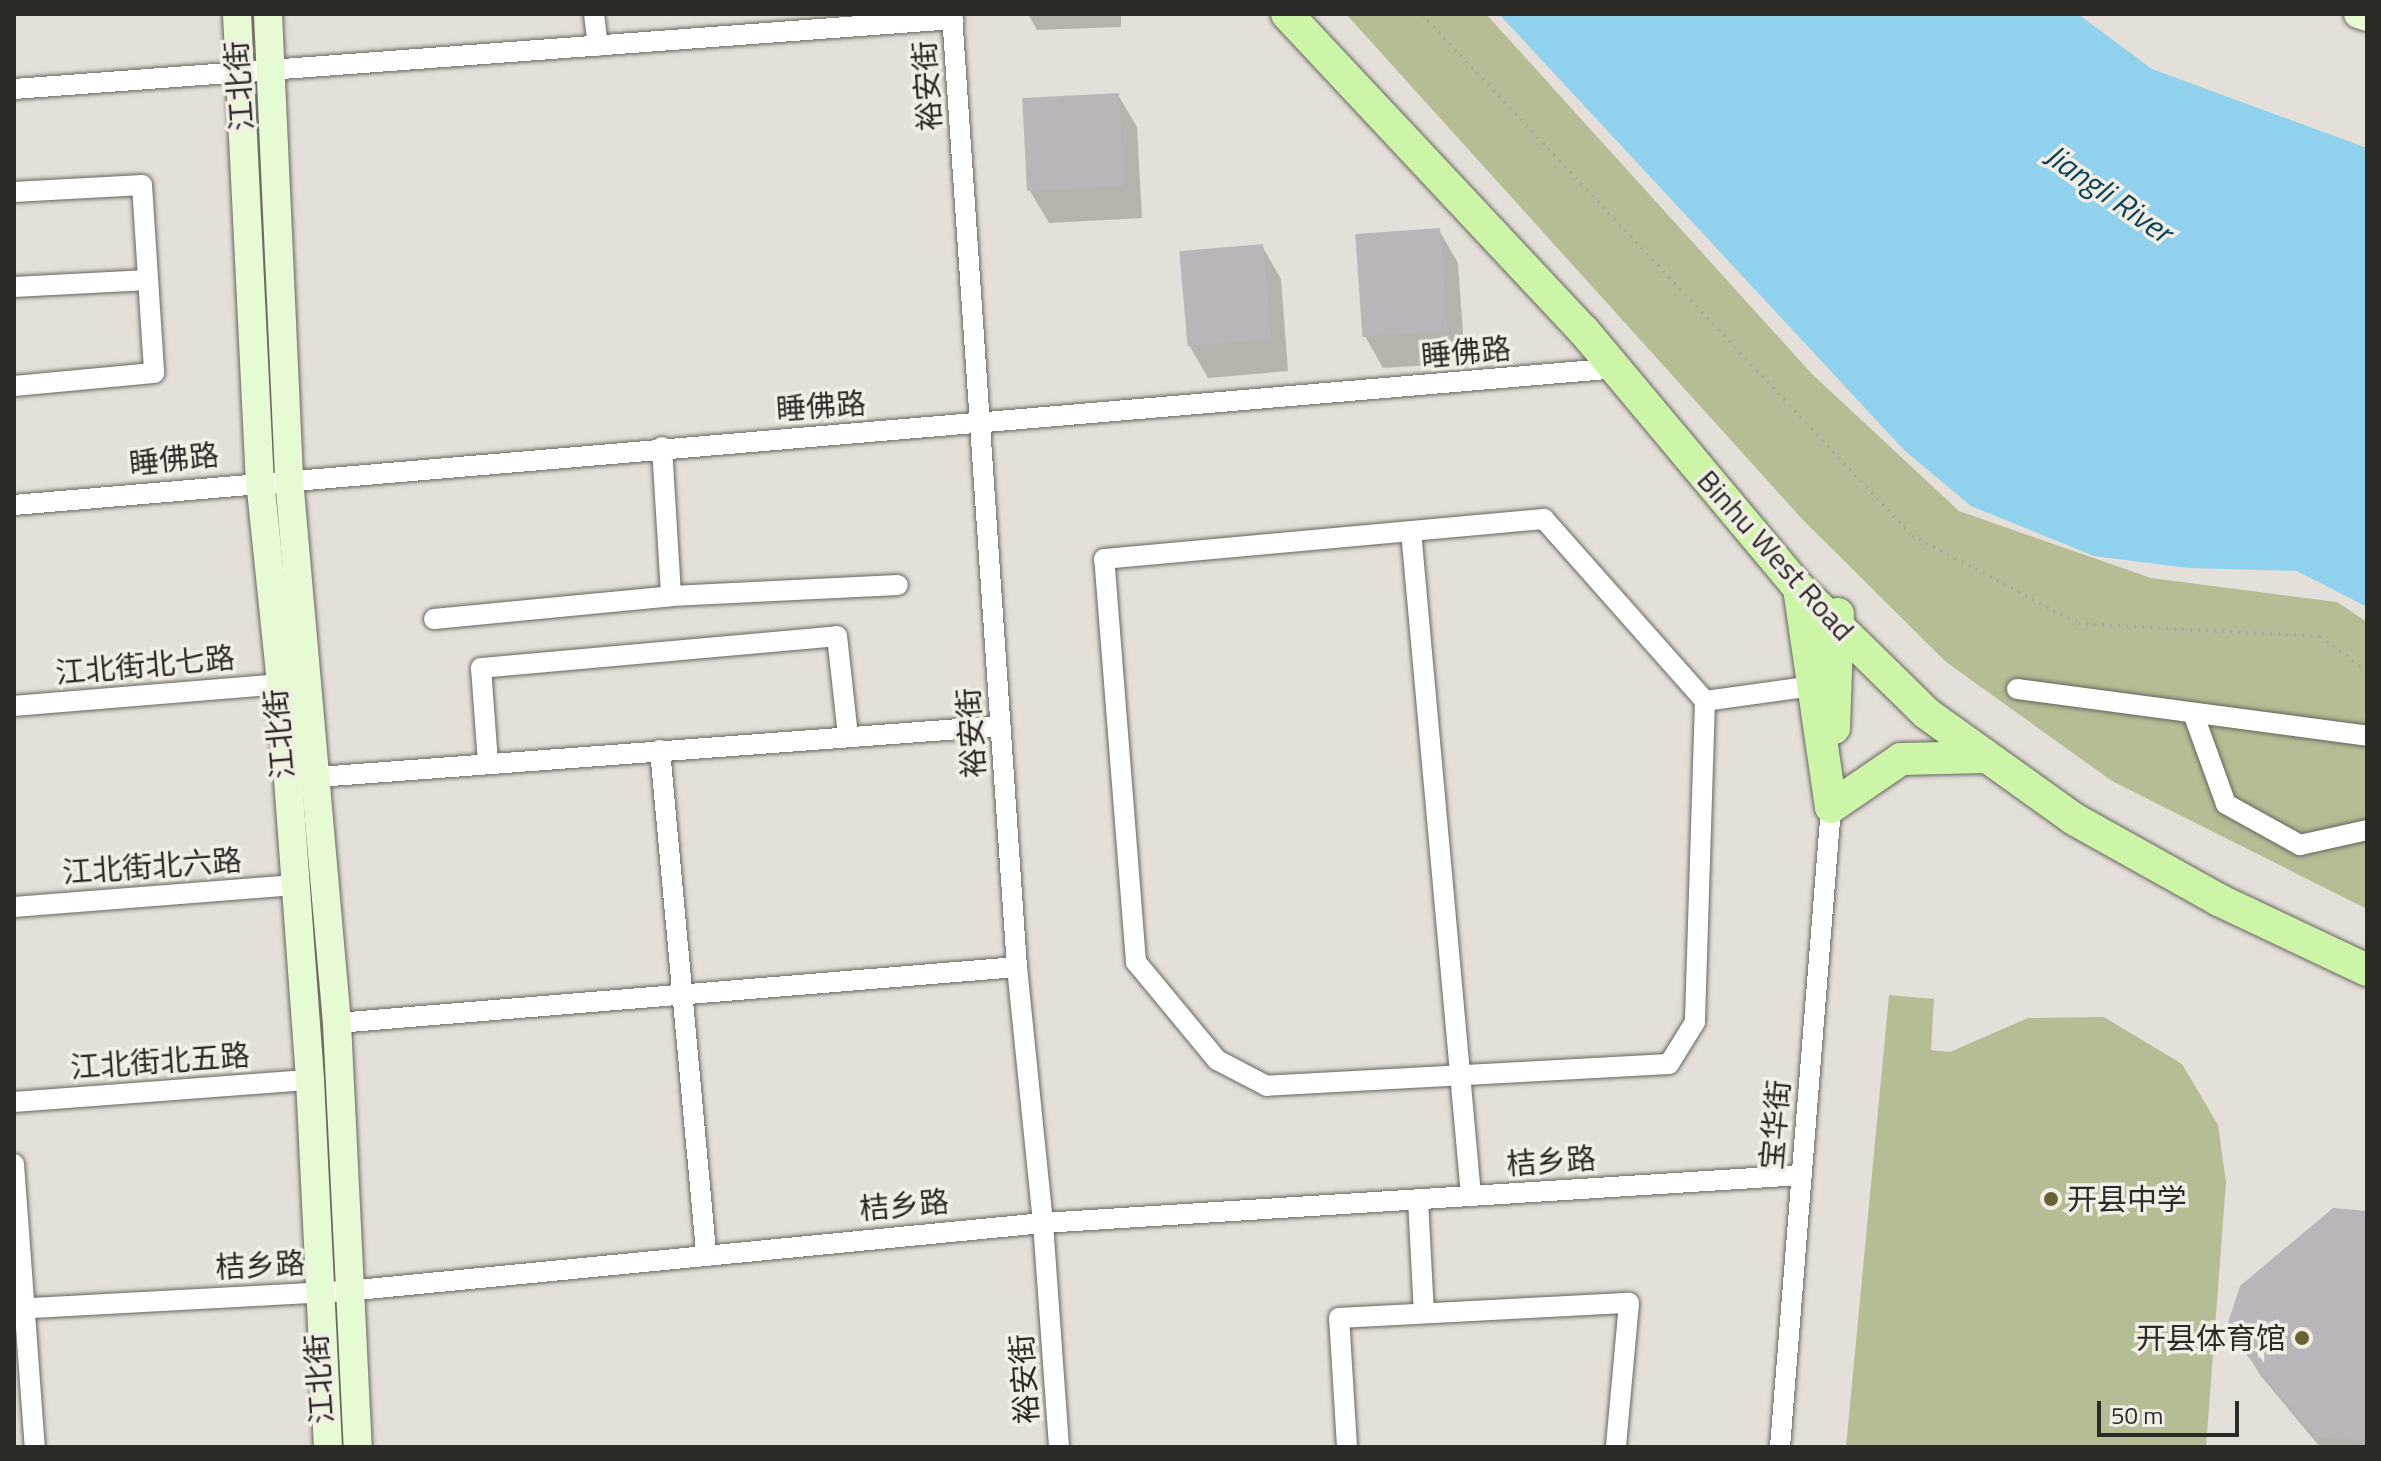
<!DOCTYPE html>
<meta charset="utf-8">
<style>
body{margin:0}
#map{position:relative;width:2381px;height:1461px;overflow:hidden;background:#e4e0d9;font-family:"Titillium Web","Noto Sans SC",sans-serif}
div>[style]{position:absolute}
.green>*{inset:0;background:#b6bc93}
.water>*{inset:0;background:#90d1ed}
.shadow>*{inset:0;background:#0003}
.building>*{inset:0;background:#bbb4b9;transform-origin:0 0}
.path>*{height:3px;margin-top:-1.5px;transform-origin:0;background:repeating-linear-gradient(90deg,#a9a5a0 0 2px,transparent 0 8px)}
.roads{filter:drop-shadow(0 0 2px #68645e) drop-shadow(0 0 2px #68645e)}
.street>*{height:20px;margin:-10px;padding:0 10px;transform-origin:10px;border-radius:10px;background:#fff}
.secondary>*{height:28px;margin:-14px;padding:0 14px;transform-origin:14px;border-radius:14px;background:#e6fad3}
.primary>*{height:32px;margin:-16px;padding:0 16px;transform-origin:16px;border-radius:16px;background:#cdf5a7}
.dots>*{width:22px;height:22px;translate:-50% -50%;box-sizing:border-box;border:4px solid #f2eee6;border-radius:50%}
span{translate:-50% -50%;white-space:nowrap;text-align:center;line-height:1.15;-webkit-text-stroke:7px #f2eee6;paint-order:stroke}
.street-label{font-size:30px;color:#2c2a27}
.poi-label{font-size:30px;color:#2c2a27}
.left{translate:0 -50%;text-align:left}
.right{translate:-100% -50%;text-align:right}
.water-label{font-size:32px;color:#0b4458;font-style:italic}
.frame{position:absolute;inset:0;border:16px solid #2c2a27;pointer-events:none}
.scale{position:absolute;left:2097px;top:1401px;width:142px;height:36px;box-sizing:border-box;border:4px solid #2c2a27;border-top:0;padding-left:10px;font-size:24px;line-height:28px;white-space:nowrap;color:#2c2a27;-webkit-text-stroke:6px #f2eee6;paint-order:stroke}
</style>
<div id="map">
<div class="green">
<div style="clip-path:polygon(1346px 14px,1486px 14px,1812px 374px,1959px 511px,2151px 578px,2337px 602px,2367px 622px,2367px 909px,2112px 781px,1946px 662px,1803px 520px)"></div>
<div style="clip-path:polygon(1889px 995px,1934px 999px,1931px 1050px,1950px 1052px,2028px 1018px,2104px 1017px,2182px 1064px,2218px 1125px,2226px 1182px,2206px 1447px,1846px 1447px)"></div>
</div>
<div class="water">
<div style="clip-path:polygon(1499px 14px,2078px 14px,2152px 69px,2367px 148px,2367px 607px,2297px 571px,2188px 568px,2094px 556px,1971px 506px,1904px 450px)"></div>
</div>
<div class="shadow">
<div style="clip-path:polygon(1028px 14px,1121px 14px,1121px 27px,1037px 30px)"></div>
<div style="clip-path:polygon(1118px 95px,1137px 127px,1142px 218px,1049px 223px,1030px 191px)"></div>
<div style="clip-path:polygon(1439px 230px,1458px 263px,1465px 363px,1383px 368px,1365px 336px)"></div>
<div style="clip-path:polygon(1262px 246px,1281px 279px,1288px 371px,1208px 378px,1189px 345px)"></div>
<div style="clip-path:polygon(2367px 1213px,2367px 1447px,2320px 1447px,2260px 1375px,2230px 1323px)"></div>
</div>
<div class="building">
<div style="left:1119px;top:93px;width:93px;height:97px;rotate:87deg"></div>
<div style="left:1440px;top:228px;width:103px;height:85px;rotate:86deg"></div>
<div style="left:1263px;top:244px;width:95px;height:84px;rotate:85deg"></div>
<div style="clip-path:polygon(2333px 1208px,2367px 1211px,2367px 1441px,2315px 1437px,2245px 1353px,2228px 1323px,2240px 1286px)"></div>
</div>
<div class="path">
<div style="left:1422px;top:14px;width:715px;rotate:46.76deg"></div>
<div style="left:1912px;top:535px;width:188px;rotate:27.9deg"></div>
<div style="left:2078px;top:623px;width:242px;rotate:3.1deg"></div>
<div style="left:2320px;top:636px;width:59px;rotate:36.7deg"></div>
</div>
<div class="roads">
<div class="street">
<div style="left:594px;top:14px;width:32px;rotate:83deg"></div>
<div style="left:952px;top:14px;width:955px;rotate:86.1deg"></div>
<div style="left:1017px;top:967px;width:257px;rotate:84.2deg"></div>
<div style="left:1043px;top:1223px;width:225px;rotate:85.9deg"></div>
<div style="left:14px;top:89px;width:942px;rotate:-4.26deg"></div>
<div style="left:14px;top:192px;width:128px;rotate:-3.1deg"></div>
<div style="left:142px;top:185px;width:188px;rotate:86.3deg"></div>
<div style="left:154px;top:373px;width:141px;rotate:174.7deg"></div>
<div style="left:14px;top:287px;width:134px;rotate:-3deg"></div>
<div style="left:662px;top:447px;width:149px;rotate:86.5deg"></div>
<div style="left:14px;top:505px;width:1612px;rotate:-4.88deg"></div>
<div style="left:1544px;top:519px;width:243px;rotate:48.5deg"></div>
<div style="left:1705px;top:701px;width:321px;rotate:91.8deg"></div>
<div style="left:1695px;top:1022px;width:49px;rotate:121.8deg"></div>
<div style="left:1669px;top:1064px;width:403px;rotate:176.9deg"></div>
<div style="left:1267px;top:1086px;width:56px;rotate:-152.5deg"></div>
<div style="left:1217px;top:1060px;width:127px;rotate:-129.6deg"></div>
<div style="left:1136px;top:962px;width:404px;rotate:-94.5deg"></div>
<div style="left:1104px;top:559px;width:442px;rotate:-5.2deg"></div>
<div style="left:1411px;top:531px;width:668px;rotate:84.84deg"></div>
<div style="left:434px;top:619px;width:238px;rotate:-5.5deg"></div>
<div style="left:671px;top:596px;width:227px;rotate:-2.8deg"></div>
<div style="left:2017px;top:689px;width:353px;rotate:7.6deg"></div>
<div style="left:1705px;top:701px;width:109px;rotate:-7.9deg"></div>
<div style="left:14px;top:706px;width:268px;rotate:-4.7deg"></div>
<div style="left:2193px;top:713px;width:97px;rotate:70.1deg"></div>
<div style="left:2226px;top:804px;width:85px;rotate:29deg"></div>
<div style="left:2300px;top:845px;width:69px;rotate:-12.6deg"></div>
<div style="left:660px;top:750px;width:504px;rotate:84.76deg"></div>
<div style="left:488px;top:763px;width:95px;rotate:-94.2deg"></div>
<div style="left:481px;top:668px;width:357px;rotate:-5.1deg"></div>
<div style="left:837px;top:636px;width:100px;rotate:83.7deg"></div>
<div style="left:318px;top:777px;width:684px;rotate:-4.28deg"></div>
<div style="left:14px;top:907px;width:281px;rotate:-4.5deg"></div>
<div style="left:337px;top:1023px;width:682px;rotate:-4.71deg"></div>
<div style="left:14px;top:1102px;width:297px;rotate:-4.3deg"></div>
<div style="left:14px;top:1164px;width:284px;rotate:85.8deg"></div>
<div style="left:1418px;top:1200px;width:113px;rotate:87deg"></div>
<div style="left:14px;top:1309px;width:333px;rotate:-3.1deg"></div>
<div style="left:347px;top:1291px;width:699px;rotate:-5.58deg"></div>
<div style="left:1043px;top:1223px;width:760px;rotate:-3.62deg"></div>
<div style="left:1347px;top:1447px;width:129px;rotate:-93.5deg"></div>
<div style="left:1339px;top:1318px;width:290px;rotate:-3deg"></div>
<div style="left:1629px;top:1303px;width:145px;rotate:95.2deg"></div>
<div style="left:1780px;top:1447px;width:642px;rotate:-85.44deg"></div>
</div>
<div class="secondary">
<div style="left:237px;top:14px;width:467px;rotate:87.2deg"></div>
<div style="left:260px;top:480px;width:205px;rotate:84.1deg"></div>
<div style="left:281px;top:684px;width:397px;rotate:85.8deg"></div>
<div style="left:310px;top:1080px;width:367px;rotate:87.2deg"></div>
<div style="left:268px;top:14px;width:465px;rotate:87.4deg"></div>
<div style="left:289px;top:479px;width:546px;rotate:84.96deg"></div>
<div style="left:337px;top:1023px;width:425px;rotate:87.2deg"></div>
<div style="left:2358px;top:14px;width:9px;rotate:18deg"></div>
</div>
<div class="primary">
<div style="left:1287px;top:14px;width:434px;rotate:46.9deg"></div>
<div style="left:1584px;top:331px;width:335px;rotate:50.1deg"></div>
<div style="left:1799px;top:588px;width:178px;rotate:44.5deg"></div>
<div style="left:1926px;top:713px;width:182px;rotate:35.6deg"></div>
<div style="left:2074px;top:819px;width:166px;rotate:29.2deg"></div>
<div style="left:2219px;top:900px;width:164px;rotate:25.3deg"></div>
<div style="left:1799px;top:588px;width:221px;rotate:81.7deg"></div>
<div style="left:1834px;top:728px;width:114px;rotate:-88deg"></div>
<div style="left:1831px;top:807px;width:85px;rotate:-34.4deg"></div>
<div style="left:1901px;top:759px;width:86px;rotate:-1.3deg"></div>
</div>
</div>
<div class="dots">
<div style="left:2051px;top:1199px;background:#666330"></div>
<div style="left:2302px;top:1338px;background:#666330"></div>
</div>
<div class="street-label">
<span style="left:239px;top:86px;rotate:-94deg">江北街</span>
<span style="left:927px;top:86px;rotate:-94deg">裕安街</span>
<span style="left:1466px;top:352px;rotate:-5deg">睡佛路</span>
<span style="left:821px;top:406px;rotate:-4deg">睡佛路</span>
<span style="left:174px;top:459px;rotate:-6deg">睡佛路</span>
<span style="left:1776px;top:555px;rotate:48deg">Binhu West Road</span>
<span style="left:145px;top:665px;rotate:-5deg">江北街北七路</span>
<span style="left:971px;top:733px;rotate:-94deg">裕安街</span>
<span style="left:279px;top:734px;rotate:-95deg">江北街</span>
<span style="left:152px;top:866px;rotate:-4deg">江北街北六路</span>
<span style="left:160px;top:1061px;rotate:-4deg">江北街北五路</span>
<span style="left:1775px;top:1125px;rotate:-85deg">宝华街</span>
<span style="left:1551px;top:1161px;rotate:-4deg">桔乡路</span>
<span style="left:904px;top:1205px;rotate:-5deg">桔乡路</span>
<span style="left:260px;top:1265px;rotate:-3deg">桔乡路</span>
<span style="left:319px;top:1379px;rotate:-94deg">江北街</span>
<span style="left:1024px;top:1379px;rotate:-94deg">裕安街</span>
</div>
<div class="poi-label">
<span class="left" style="left:2067px;top:1199px">开县中学</span>
<span class="right" style="left:2286px;top:1338px">开县体育馆</span>
</div>
<div class="water-label">
<span style="left:2109px;top:193px;rotate:35deg">Jiangli River</span>
</div>
<div class="frame"></div>
<div class="scale">50 m</div>
</div>
